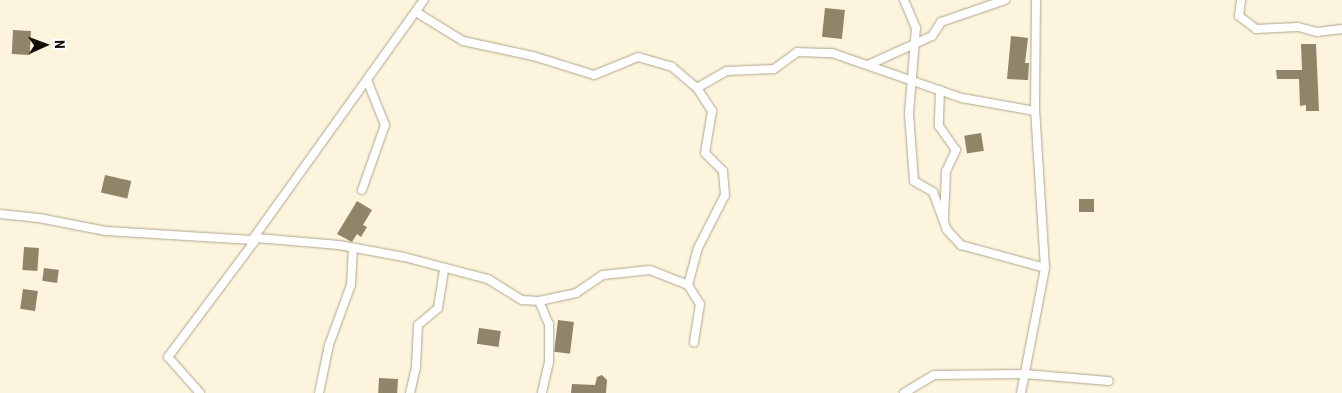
<!DOCTYPE html>
<style>
body{margin:0}
#map{position:relative;width:1342px;height:393px;overflow:hidden;background:#fdf4de;font-family:"Roboto Condensed",sans-serif}
div>[style]{position:absolute}
.building>*{inset:0;background:#908469;transform-origin:0 0}
.roads{filter:drop-shadow(0 0 1px #b0a58b) drop-shadow(0 0 1px #b0a58b)}
.minor>*{height:8px;margin:-4px;padding:0 4px;transform-origin:4px;border-radius:4px;background:#fff}
span{translate:-50% -50%;white-space:nowrap;text-align:center;line-height:1.15;-webkit-text-stroke:4.5px #fff;paint-order:stroke}
.north{position:absolute;left:20px;top:20px;width:50px;height:50px;-webkit-text-stroke:4px #fff;paint-order:stroke;rotate:88deg;font-size:14px;font-weight:700;line-height:20px;text-align:center;color:#120e05}
.north::after{content:'';display:block;margin:auto;width:18px;height:22px;background:#120e05;clip-path:polygon(50% 0,100% 100%,50% 72%,0 100%)}
</style>
<div id="map">
<div class="building">
<div style="left:825px;top:8px;width:20px;height:29px;rotate:6deg"></div>
<div style="left:13px;top:30px;width:18px;height:24px;rotate:3deg"></div>
<div style="clip-path:polygon(1011px 36px,1028px 38px,1025px 63px,1029px 63px,1028px 80px,1007px 79px)"></div>
<div style="clip-path:polygon(1301px 44px,1316px 44px,1319px 111px,1306px 111px,1306px 105px,1300px 106px,1299px 79px,1277px 79px,1276px 70px,1302px 70px)"></div>
<div style="left:981px;top:133px;width:18px;height:17px;rotate:81deg"></div>
<div style="left:105px;top:175px;width:27px;height:18px;rotate:13deg"></div>
<div style="left:1079px;top:199px;width:15px;height:13px"></div>
<div style="clip-path:polygon(357px 201px,372px 210px,363px 225px,367px 227px,361px 237px,357px 234px,352px 242px,337px 234px)"></div>
<div style="left:24px;top:247px;width:15px;height:23px;rotate:4deg"></div>
<div style="left:44px;top:268px;width:15px;height:13px;rotate:8deg"></div>
<div style="left:23px;top:289px;width:15px;height:20px;rotate:8deg"></div>
<div style="left:558px;top:320px;width:16px;height:32px;rotate:7deg"></div>
<div style="left:479px;top:328px;width:22px;height:16px;rotate:8deg"></div>
<div style="clip-path:polygon(602px 375px,607px 380px,606px 393px,571px 393px,572px 384px,595px 385px,597px 377px)"></div>
<div style="left:379px;top:378px;width:19px;height:15px;rotate:3deg"></div>
</div>
<div class="roads">
<div class="minor">
<div style="left:904px;top:0;width:30px;rotate:67deg"></div>
<div style="left:916px;top:28px;width:86px;rotate:94.7deg"></div>
<div style="left:909px;top:114px;width:67px;rotate:85.7deg"></div>
<div style="left:914px;top:181px;width:22px;rotate:30deg"></div>
<div style="left:933px;top:192px;width:40px;rotate:69.8deg"></div>
<div style="left:947px;top:230px;width:21px;rotate:47deg"></div>
<div style="left:961px;top:245px;width:87px;rotate:15.3deg"></div>
<div style="left:1241px;top:0;width:16px;rotate:97deg"></div>
<div style="left:1239px;top:16px;width:21px;rotate:37deg"></div>
<div style="left:1256px;top:29px;width:42px;rotate:-2.7deg"></div>
<div style="left:1298px;top:27px;width:20px;rotate:15deg"></div>
<div style="left:1317px;top:32px;width:25px;rotate:-7deg"></div>
<div style="left:416px;top:12px;width:55px;rotate:31.7deg"></div>
<div style="left:463px;top:41px;width:72px;rotate:12.1deg"></div>
<div style="left:533px;top:56px;width:64px;rotate:17.3deg"></div>
<div style="left:594px;top:75px;width:48px;rotate:-22.2deg"></div>
<div style="left:638px;top:57px;width:35px;rotate:16deg"></div>
<div style="left:672px;top:67px;width:33px;rotate:40deg"></div>
<div style="left:868px;top:65px;width:70px;rotate:-24.4deg"></div>
<div style="left:932px;top:36px;width:17px;rotate:-57deg"></div>
<div style="left:941px;top:22px;width:68px;rotate:-19deg"></div>
<div style="left:940px;top:90px;width:36px;rotate:92deg"></div>
<div style="left:939px;top:126px;width:29px;rotate:55deg"></div>
<div style="left:956px;top:150px;width:23px;rotate:115deg"></div>
<div style="left:946px;top:171px;width:47px;rotate:92.4deg"></div>
<div style="left:362px;top:190px;width:69px;rotate:-70.5deg"></div>
<div style="left:385px;top:125px;width:48px;rotate:-111.8deg"></div>
<div style="left:0;top:214px;width:39px;rotate:6deg"></div>
<div style="left:39px;top:218px;width:68px;rotate:11deg"></div>
<div style="left:106px;top:231px;width:146px;rotate:3.5deg"></div>
<div style="left:252px;top:240px;width:295px;rotate:-54.4deg"></div>
<div style="left:688px;top:285px;width:38px;rotate:-75deg"></div>
<div style="left:698px;top:248px;width:59px;rotate:-63deg"></div>
<div style="left:725px;top:195px;width:24px;rotate:-95deg"></div>
<div style="left:723px;top:171px;width:25px;rotate:-135deg"></div>
<div style="left:705px;top:153px;width:43px;rotate:-80.5deg"></div>
<div style="left:712px;top:111px;width:27px;rotate:-123deg"></div>
<div style="left:697px;top:88px;width:34px;rotate:-30deg"></div>
<div style="left:727px;top:71px;width:47px;rotate:-2.4deg"></div>
<div style="left:774px;top:69px;width:29px;rotate:-36deg"></div>
<div style="left:797px;top:52px;width:35px;rotate:2deg"></div>
<div style="left:832px;top:53px;width:138px;rotate:19.1deg"></div>
<div style="left:962px;top:98px;width:74px;rotate:10.1deg"></div>
<div style="left:539px;top:301px;width:25px;rotate:67deg"></div>
<div style="left:549px;top:324px;width:38px;rotate:90deg"></div>
<div style="left:549px;top:362px;width:32px;rotate:103deg"></div>
<div style="left:200px;top:393px;width:48px;rotate:-131.6deg"></div>
<div style="left:168px;top:357px;width:149px;rotate:-53.2deg"></div>
<div style="left:257px;top:238px;width:82px;rotate:4.9deg"></div>
<div style="left:339px;top:245px;width:66px;rotate:10.5deg"></div>
<div style="left:404px;top:257px;width:87px;rotate:14.7deg"></div>
<div style="left:488px;top:279px;width:40px;rotate:32deg"></div>
<div style="left:522px;top:300px;width:17px;rotate:3deg"></div>
<div style="left:539px;top:301px;width:38px;rotate:-12deg"></div>
<div style="left:576px;top:293px;width:32px;rotate:-34deg"></div>
<div style="left:603px;top:275px;width:47px;rotate:-6.1deg"></div>
<div style="left:650px;top:270px;width:41px;rotate:21.5deg"></div>
<div style="left:688px;top:285px;width:22px;rotate:58deg"></div>
<div style="left:700px;top:304px;width:39px;rotate:99deg"></div>
<div style="left:319px;top:393px;width:49px;rotate:-78.2deg"></div>
<div style="left:329px;top:345px;width:64px;rotate:-69.9deg"></div>
<div style="left:351px;top:285px;width:37px;rotate:-87deg"></div>
<div style="left:410px;top:393px;width:27px;rotate:-77deg"></div>
<div style="left:416px;top:367px;width:42px;rotate:-87.3deg"></div>
<div style="left:418px;top:325px;width:26px;rotate:-40deg"></div>
<div style="left:438px;top:308px;width:39px;rotate:-81deg"></div>
<div style="left:904px;top:393px;width:35px;rotate:-31deg"></div>
<div style="left:934px;top:375px;width:90px;rotate:-0.6deg"></div>
<div style="left:1024px;top:374px;width:85px;rotate:4.7deg"></div>
<div style="left:1021px;top:393px;width:127px;rotate:-79.1deg"></div>
<div style="left:1045px;top:268px;width:157px;rotate:-93.6deg"></div>
<div style="left:1035px;top:111px;width:111px;rotate:-89.5deg"></div>
</div>
</div>
<div class="north">N</div>
</div>
